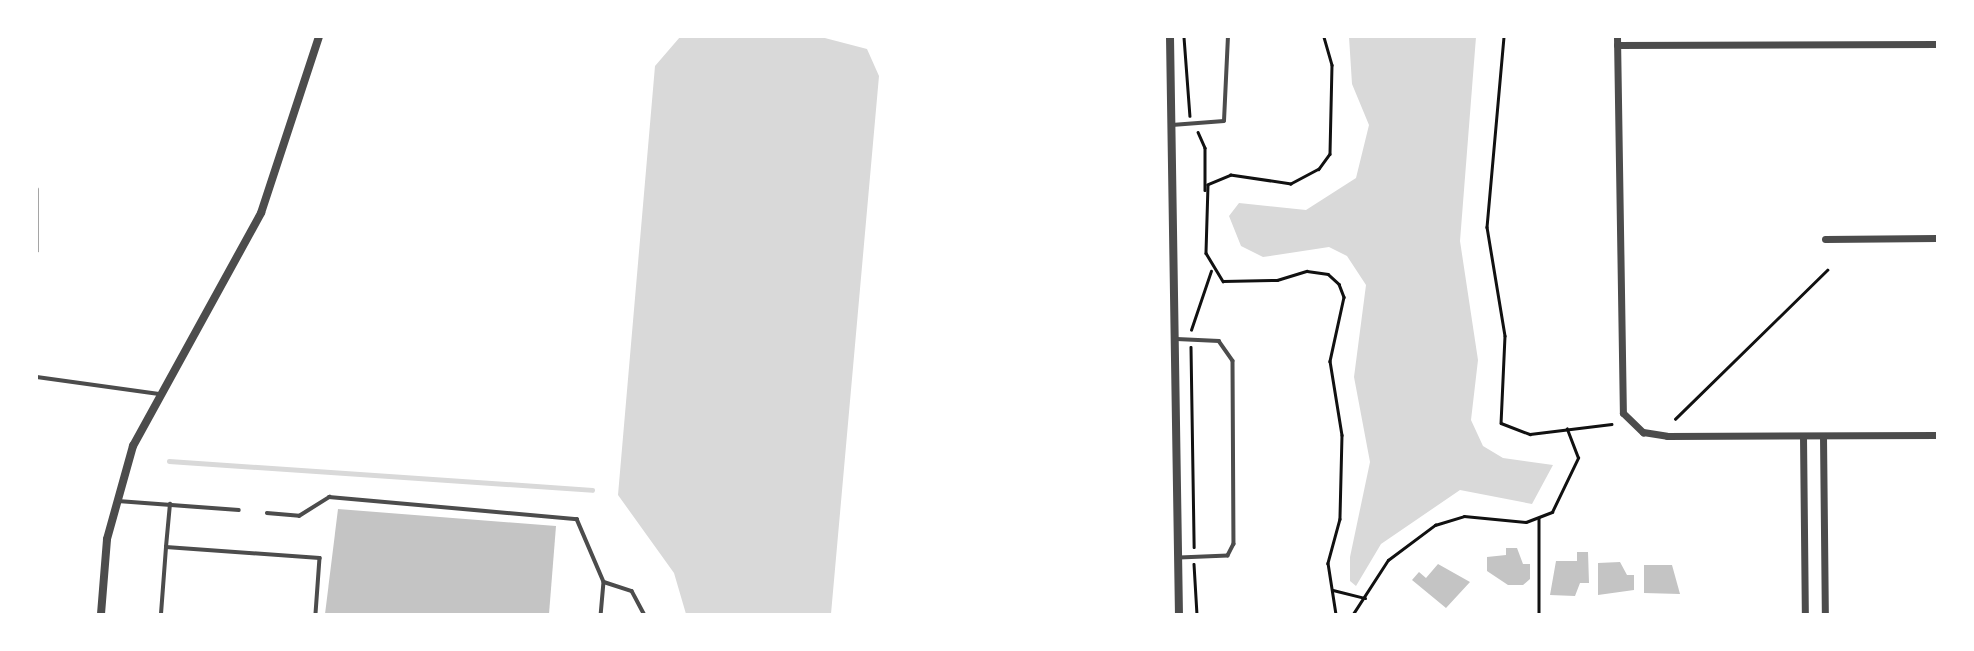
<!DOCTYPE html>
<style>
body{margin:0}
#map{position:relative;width:1974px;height:651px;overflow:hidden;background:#fff;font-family:"Fira Sans",sans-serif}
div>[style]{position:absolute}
.water>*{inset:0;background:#d9d9d9}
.stream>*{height:4.5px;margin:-2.25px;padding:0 2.25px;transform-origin:2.25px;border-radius:2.25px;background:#d9d9d9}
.building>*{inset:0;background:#c4c4c4}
.path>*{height:2.5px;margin:-1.25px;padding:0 1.25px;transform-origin:1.25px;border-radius:1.25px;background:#111}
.service>*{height:3.5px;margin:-1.75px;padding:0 1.75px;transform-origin:1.75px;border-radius:1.75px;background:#4c4c4c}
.minor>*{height:7px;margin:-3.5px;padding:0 3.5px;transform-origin:3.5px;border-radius:3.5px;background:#4c4c4c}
.tertiary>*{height:8px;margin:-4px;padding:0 4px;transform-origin:4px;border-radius:4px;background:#4c4c4c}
span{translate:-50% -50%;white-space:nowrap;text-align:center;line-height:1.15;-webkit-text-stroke:7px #fff;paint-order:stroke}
.frame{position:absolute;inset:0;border:38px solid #fff;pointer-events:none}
</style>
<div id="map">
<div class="water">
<div style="clip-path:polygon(680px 37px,821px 37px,867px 49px,879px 76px,831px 614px,686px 614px,674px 573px,618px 495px,655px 66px)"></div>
<div style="clip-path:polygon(1349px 37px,1476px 37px,1460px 241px,1478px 360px,1471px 420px,1483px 446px,1503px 458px,1553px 465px,1532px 504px,1460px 490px,1381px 544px,1356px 586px,1350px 581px,1350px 557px,1370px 462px,1354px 377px,1366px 285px,1347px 256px,1329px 247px,1263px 257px,1241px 246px,1229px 216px,1239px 203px,1306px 210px,1356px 178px,1369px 125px,1352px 84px)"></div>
</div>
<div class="stream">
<div style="left:169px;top:461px;width:424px;rotate:3.9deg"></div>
</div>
<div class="building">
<div style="clip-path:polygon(338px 509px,556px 526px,549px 614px,325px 614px)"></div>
<div style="clip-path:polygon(1506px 548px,1517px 548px,1523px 564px,1530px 564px,1530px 579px,1523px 585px,1508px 585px,1487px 571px,1487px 557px,1506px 555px)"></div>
<div style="clip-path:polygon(1577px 552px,1588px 552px,1589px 583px,1580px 583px,1575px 596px,1550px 595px,1556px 561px,1577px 561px)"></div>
<div style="clip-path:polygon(1620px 562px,1627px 575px,1634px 575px,1634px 590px,1598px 595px,1598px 563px)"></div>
<div style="clip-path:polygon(1438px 564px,1470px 582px,1446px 608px,1412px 580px,1419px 572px,1426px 578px)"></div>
<div style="clip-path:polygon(1644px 565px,1672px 565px,1680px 594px,1644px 593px)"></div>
</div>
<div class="path">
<div style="left:1184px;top:37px;width:79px;rotate:85.7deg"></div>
<div style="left:1324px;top:37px;width:29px;rotate:74deg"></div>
<div style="left:1332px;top:65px;width:89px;rotate:91.3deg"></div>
<div style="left:1330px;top:154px;width:19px;rotate:126deg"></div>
<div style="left:1319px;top:169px;width:32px;rotate:152deg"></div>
<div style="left:1291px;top:184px;width:61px;rotate:-171.5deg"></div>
<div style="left:1231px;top:175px;width:25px;rotate:157deg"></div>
<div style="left:1208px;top:185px;width:68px;rotate:91.7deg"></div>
<div style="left:1206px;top:253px;width:33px;rotate:59deg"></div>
<div style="left:1223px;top:281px;width:54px;rotate:-1.1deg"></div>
<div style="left:1277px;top:280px;width:31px;rotate:-17deg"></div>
<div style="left:1307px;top:271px;width:21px;rotate:8deg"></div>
<div style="left:1328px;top:274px;width:15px;rotate:42deg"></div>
<div style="left:1339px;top:284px;width:14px;rotate:69deg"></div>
<div style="left:1344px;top:297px;width:66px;rotate:102.3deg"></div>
<div style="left:1330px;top:361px;width:75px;rotate:80.8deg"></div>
<div style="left:1342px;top:435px;width:84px;rotate:91.4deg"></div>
<div style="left:1340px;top:519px;width:46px;rotate:105.3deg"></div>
<div style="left:1328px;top:563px;width:52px;rotate:81.1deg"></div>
<div style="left:1504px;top:37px;width:191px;rotate:95.1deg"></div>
<div style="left:1487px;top:227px;width:110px;rotate:80.6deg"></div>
<div style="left:1505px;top:336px;width:87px;rotate:92.6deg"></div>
<div style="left:1501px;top:423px;width:31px;rotate:21deg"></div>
<div style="left:1530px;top:434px;width:82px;rotate:-7deg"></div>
<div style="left:1198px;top:132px;width:17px;rotate:66deg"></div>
<div style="left:1205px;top:148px;width:42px;rotate:90deg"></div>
<div style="left:1191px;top:330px;width:62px;rotate:-71.3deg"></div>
<div style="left:1191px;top:347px;width:200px;rotate:89.1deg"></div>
<div style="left:1675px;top:419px;width:213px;rotate:-44.4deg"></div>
<div style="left:1539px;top:518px;width:96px;rotate:90deg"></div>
<div style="left:1194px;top:564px;width:50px;rotate:86.6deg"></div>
<div style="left:1333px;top:590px;width:33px;rotate:14deg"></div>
<div style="left:1353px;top:614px;width:64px;rotate:-57.1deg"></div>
<div style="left:1388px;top:560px;width:59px;rotate:-36.7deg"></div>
<div style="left:1435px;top:525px;width:30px;rotate:-17deg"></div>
<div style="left:1464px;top:516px;width:62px;rotate:5.5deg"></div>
<div style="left:1526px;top:522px;width:28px;rotate:-21deg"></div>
<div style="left:1552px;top:512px;width:60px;rotate:-64.3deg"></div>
<div style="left:1578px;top:458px;width:31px;rotate:-111deg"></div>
</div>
<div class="service">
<div style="left:1172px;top:125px;width:52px;rotate:-4.4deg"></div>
<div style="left:1224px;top:121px;width:84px;rotate:-87.3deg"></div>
<div style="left:37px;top:189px;width:62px;rotate:90deg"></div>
<div style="left:1177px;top:339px;width:42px;rotate:2.7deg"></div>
<div style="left:1219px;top:341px;width:24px;rotate:55deg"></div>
<div style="left:1233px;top:361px;width:183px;rotate:89.7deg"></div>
<div style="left:1234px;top:544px;width:13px;rotate:117deg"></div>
<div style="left:1228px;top:556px;width:48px;rotate:177.6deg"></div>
<div style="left:37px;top:377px;width:123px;rotate:7.9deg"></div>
<div style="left:118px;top:501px;width:121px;rotate:4.3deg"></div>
<div style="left:267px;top:513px;width:32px;rotate:5deg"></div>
<div style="left:299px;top:516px;width:36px;rotate:-32deg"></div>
<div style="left:329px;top:497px;width:249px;rotate:5.1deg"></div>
<div style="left:577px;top:519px;width:69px;rotate:66.8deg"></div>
<div style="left:604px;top:582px;width:32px;rotate:95deg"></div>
<div style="left:166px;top:547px;width:43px;rotate:-84.7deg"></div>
<div style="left:604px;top:582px;width:29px;rotate:18deg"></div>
<div style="left:632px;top:591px;width:26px;rotate:62deg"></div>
<div style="left:161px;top:614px;width:67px;rotate:-85.7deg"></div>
<div style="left:166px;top:547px;width:154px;rotate:4.1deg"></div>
<div style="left:320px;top:558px;width:56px;rotate:94.1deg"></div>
</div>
<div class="minor">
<div style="left:1617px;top:37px;width:376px;rotate:89.1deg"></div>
<div style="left:1623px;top:413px;width:28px;rotate:44deg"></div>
<div style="left:1643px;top:432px;width:24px;rotate:9deg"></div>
<div style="left:1667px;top:436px;width:270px;rotate:-0.2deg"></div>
<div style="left:1617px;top:45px;width:320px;rotate:-0.2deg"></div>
<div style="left:1825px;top:239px;width:112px;rotate:-0.5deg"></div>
<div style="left:1803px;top:436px;width:178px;rotate:89.4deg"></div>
<div style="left:1823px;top:436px;width:178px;rotate:89.4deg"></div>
</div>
<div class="tertiary">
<div style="left:1170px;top:37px;width:577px;rotate:89.11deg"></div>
<div style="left:101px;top:614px;width:75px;rotate:-85.4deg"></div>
<div style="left:107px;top:539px;width:97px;rotate:-74.4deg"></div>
<div style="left:133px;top:446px;width:266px;rotate:-61.2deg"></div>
<div style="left:261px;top:213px;width:185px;rotate:-71.8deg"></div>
</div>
<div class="frame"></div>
</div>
